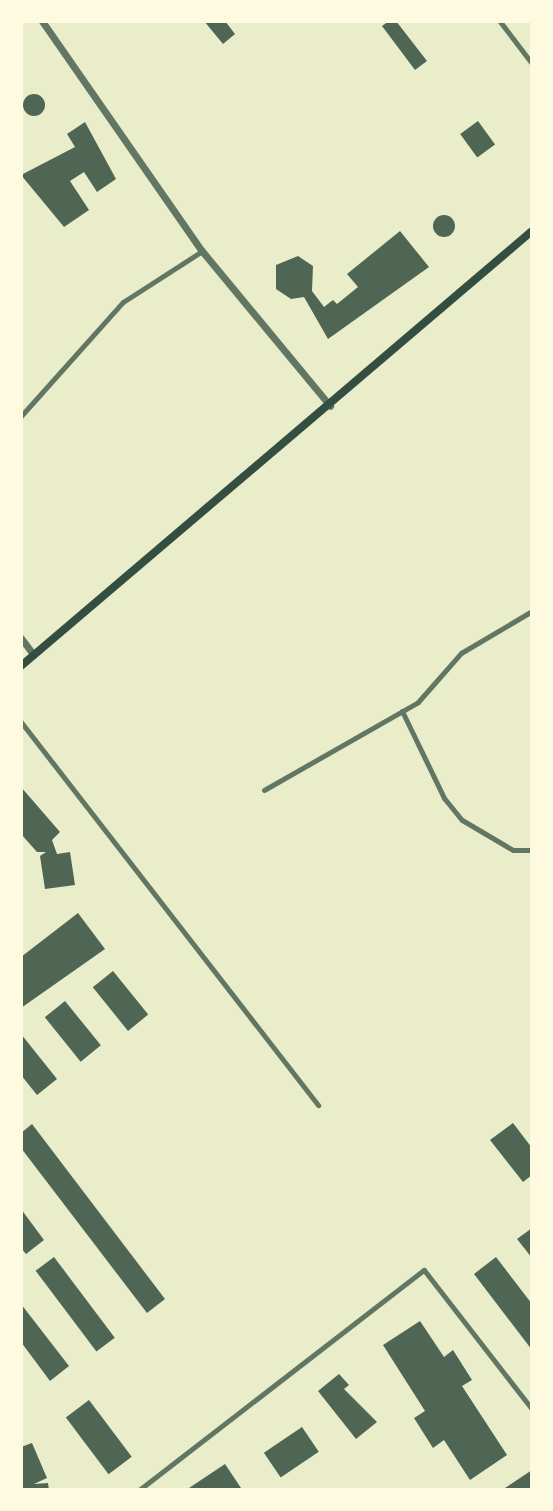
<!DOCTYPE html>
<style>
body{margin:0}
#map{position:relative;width:553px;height:1511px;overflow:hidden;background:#e9edc9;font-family:"Libre Baskerville",serif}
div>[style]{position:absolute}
.building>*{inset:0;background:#4f6655;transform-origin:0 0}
.round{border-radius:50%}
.pedestrian>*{height:4.5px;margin:-2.25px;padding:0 2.25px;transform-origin:2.25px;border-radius:2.25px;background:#617663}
.minor>*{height:5px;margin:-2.5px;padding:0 2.5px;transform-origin:2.5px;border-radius:2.5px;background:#617663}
.tertiary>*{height:7px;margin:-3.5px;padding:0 3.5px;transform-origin:3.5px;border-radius:3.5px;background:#617663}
.secondary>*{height:8px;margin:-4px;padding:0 4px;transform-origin:4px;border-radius:4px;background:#344e41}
span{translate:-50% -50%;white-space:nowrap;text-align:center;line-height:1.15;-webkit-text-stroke:6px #fefae0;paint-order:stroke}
.frame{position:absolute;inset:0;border:23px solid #fefae0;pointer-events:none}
</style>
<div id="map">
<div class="building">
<div style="clip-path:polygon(204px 21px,225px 21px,235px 34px,223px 44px)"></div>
<div style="clip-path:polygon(389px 21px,396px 21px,427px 61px,415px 70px,382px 26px)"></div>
<div class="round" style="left:23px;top:94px;width:22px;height:22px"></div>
<div style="left:478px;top:121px;width:29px;height:22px;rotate:54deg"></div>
<div style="clip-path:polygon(85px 122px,116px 179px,97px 192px,84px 172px,70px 181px,89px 210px,64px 227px,21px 175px,75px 147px,67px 134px)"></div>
<div class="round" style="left:433px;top:215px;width:22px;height:22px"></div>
<div style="clip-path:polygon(400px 231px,429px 267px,328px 339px,304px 297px,291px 299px,276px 289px,276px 265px,298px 256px,313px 266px,312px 291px,324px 307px,333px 300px,337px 304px,358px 287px,347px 274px)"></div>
<div style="clip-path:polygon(21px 787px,60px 832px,52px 840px,57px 854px,70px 852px,75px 885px,45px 889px,40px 856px,46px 852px,37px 852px,21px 834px)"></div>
<div style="clip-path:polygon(78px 913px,105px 949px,21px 1008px,21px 957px)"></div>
<div style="left:113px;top:971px;width:56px;height:26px;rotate:51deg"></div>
<div style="left:65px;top:1001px;width:57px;height:26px;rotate:51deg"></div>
<div style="clip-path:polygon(21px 1034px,57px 1079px,37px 1095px,21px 1075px)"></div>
<div style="clip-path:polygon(513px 1123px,532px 1148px,532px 1175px,523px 1182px,490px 1140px)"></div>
<div style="clip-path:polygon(32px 1124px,165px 1299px,147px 1313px,21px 1148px,21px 1133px)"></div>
<div style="clip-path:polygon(21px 1209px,44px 1240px,26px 1254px,21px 1248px)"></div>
<div style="clip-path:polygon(532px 1228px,532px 1258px,517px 1239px)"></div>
<div style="left:54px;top:1257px;width:101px;height:23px;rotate:53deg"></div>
<div style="clip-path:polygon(496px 1257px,532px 1304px,532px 1350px,474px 1274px)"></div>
<div style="clip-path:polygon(21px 1304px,69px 1366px,50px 1381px,21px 1342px)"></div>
<div style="clip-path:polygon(420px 1321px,444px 1357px,453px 1350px,472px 1380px,462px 1386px,507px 1455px,470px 1480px,444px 1440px,433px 1448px,414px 1418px,425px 1411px,383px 1345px)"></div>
<div style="clip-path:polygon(339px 1374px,349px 1385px,344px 1389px,377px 1422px,356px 1439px,318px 1391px)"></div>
<div style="left:89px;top:1400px;width:71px;height:29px;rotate:53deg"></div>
<div style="left:302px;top:1427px;width:30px;height:46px;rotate:56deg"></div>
<div style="clip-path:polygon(32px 1443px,47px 1478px,34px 1484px,48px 1483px,49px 1490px,21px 1490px,21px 1447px)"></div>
<div style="clip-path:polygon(225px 1464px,241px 1488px,186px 1490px)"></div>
<div style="clip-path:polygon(532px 1470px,532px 1490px,502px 1490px)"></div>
</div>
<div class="pedestrian">
<div style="left:500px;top:21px;width:53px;rotate:52.7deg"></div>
</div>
<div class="minor">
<div style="left:21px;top:416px;width:153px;rotate:-48.2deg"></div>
<div style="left:123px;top:302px;width:94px;rotate:-32.8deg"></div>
<div style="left:402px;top:711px;width:97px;rotate:64.2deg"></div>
<div style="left:444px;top:798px;width:28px;rotate:51deg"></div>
<div style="left:462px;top:820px;width:59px;rotate:30.5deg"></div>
<div style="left:513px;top:850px;width:19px"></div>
<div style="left:21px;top:722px;width:485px;rotate:52.2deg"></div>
<div style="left:264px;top:790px;width:177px;rotate:-29.7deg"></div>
<div style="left:418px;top:702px;width:65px;rotate:-48.7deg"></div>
<div style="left:461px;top:653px;width:82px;rotate:-30.6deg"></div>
<div style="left:139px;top:1490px;width:360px;rotate:-37.7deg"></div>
<div style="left:424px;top:1270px;width:176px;rotate:52.2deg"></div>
</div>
<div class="tertiary">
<div style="left:42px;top:21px;width:280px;rotate:55.2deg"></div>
<div style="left:202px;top:251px;width:201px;rotate:50.4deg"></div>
<div style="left:21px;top:638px;width:21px;rotate:53deg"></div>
</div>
<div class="secondary">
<div style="left:21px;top:666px;width:671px;rotate:-40.41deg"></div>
</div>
<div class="frame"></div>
</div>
